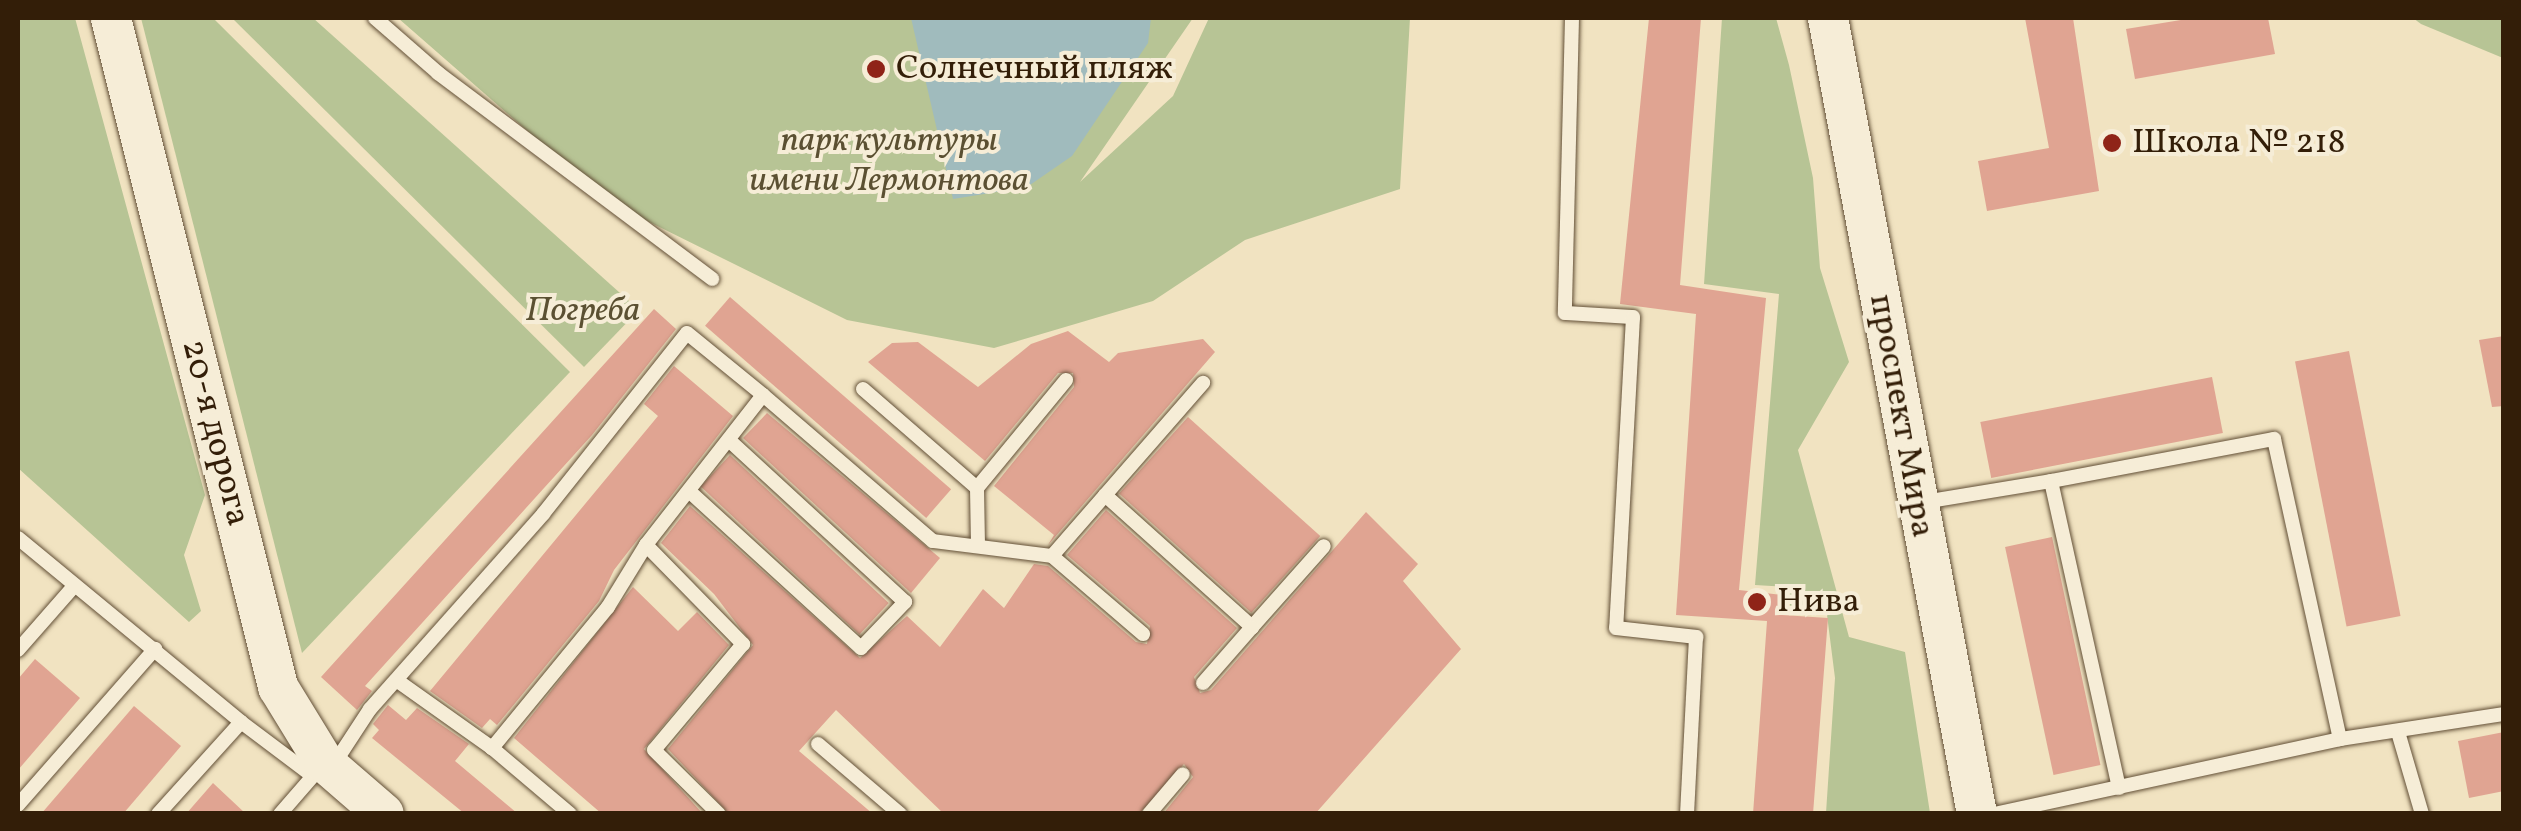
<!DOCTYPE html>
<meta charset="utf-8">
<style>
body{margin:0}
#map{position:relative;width:2521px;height:831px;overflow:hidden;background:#f1e3c1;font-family:Vollkorn,serif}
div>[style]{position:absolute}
.green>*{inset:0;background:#b7c495}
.water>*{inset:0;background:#a0bbbd}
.building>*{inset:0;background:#e0a492;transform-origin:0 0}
.roads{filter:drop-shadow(0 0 2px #624f36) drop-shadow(0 0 2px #624f36)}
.lane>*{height:14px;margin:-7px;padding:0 7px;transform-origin:7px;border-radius:7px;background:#f6edd7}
.secondary>*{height:40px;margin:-20px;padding:0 20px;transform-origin:20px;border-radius:20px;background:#f6edd7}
.dots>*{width:28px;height:28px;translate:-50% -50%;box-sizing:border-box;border:5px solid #f6edd7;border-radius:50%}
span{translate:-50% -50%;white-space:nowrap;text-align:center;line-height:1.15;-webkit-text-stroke:8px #f6edd7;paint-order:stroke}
.poi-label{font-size:35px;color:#331e08}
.left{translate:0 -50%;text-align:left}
.park-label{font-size:35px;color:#5b5032;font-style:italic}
.street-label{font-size:35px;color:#331e08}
.frame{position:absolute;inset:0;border:20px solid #331e08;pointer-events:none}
</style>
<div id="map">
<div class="green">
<div style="clip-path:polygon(18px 18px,75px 18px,205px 495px,184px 555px,201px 611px,189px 622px,18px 468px)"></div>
<div style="clip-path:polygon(141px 18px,213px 18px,570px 372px,302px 653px)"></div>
<div style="clip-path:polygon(232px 18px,313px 18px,639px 310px,584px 367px)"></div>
<div style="clip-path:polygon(398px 18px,1193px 18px,1080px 182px,1173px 96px,1209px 18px,1410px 18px,1400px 189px,1245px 240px,1153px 301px,994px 348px,847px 320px,609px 202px)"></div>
<div style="clip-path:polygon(1722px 18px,1776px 18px,1789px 65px,1813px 178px,1820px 268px,1849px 362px,1798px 450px,1849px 637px,1905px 652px,1930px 813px,1826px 813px,1835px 678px,1827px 615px,1790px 606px,1790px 587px,1755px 585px,1779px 294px,1704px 284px)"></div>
<div style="clip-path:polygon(2413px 18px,2503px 18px,2503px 58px,2421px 24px)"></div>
</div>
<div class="water">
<div style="clip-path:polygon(911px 18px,1151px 18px,1148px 43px,1072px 156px,1027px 187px,953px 199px)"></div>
</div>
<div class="building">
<div style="clip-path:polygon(1649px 18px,1701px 18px,1680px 285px,1766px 298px,1739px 590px,1783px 595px,1782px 615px,1828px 618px,1813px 814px,1753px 814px,1767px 621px,1676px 615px,1696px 314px,1620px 304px)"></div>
<div style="clip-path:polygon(2025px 18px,2073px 18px,2099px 191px,1987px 211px,1978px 161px,2049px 148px)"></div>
<div style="clip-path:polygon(2193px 18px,2268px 18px,2275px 54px,2135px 79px,2126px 29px)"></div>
<div style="left:730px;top:297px;width:293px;height:38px;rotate:41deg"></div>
<div style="clip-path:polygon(654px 309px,676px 329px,592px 435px,365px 686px,372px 691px,357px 710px,321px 677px)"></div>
<div style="clip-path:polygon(1068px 331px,1109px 362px,1118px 353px,1203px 339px,1215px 352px,1048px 545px,1054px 535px,994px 486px,1074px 387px,1073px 373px,1058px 373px,985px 461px,868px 362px,892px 343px,918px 342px,978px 387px,1031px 344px)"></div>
<div style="clip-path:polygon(2504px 336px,2504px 406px,2492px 407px,2479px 340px)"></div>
<div style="left:2349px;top:351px;width:270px;height:55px;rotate:79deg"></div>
<div style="clip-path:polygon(674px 366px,733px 416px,614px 570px,599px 601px,497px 725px,490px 719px,482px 728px,430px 691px,658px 416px,644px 404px)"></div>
<div style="left:2212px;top:377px;width:57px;height:236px;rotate:79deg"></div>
<div style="clip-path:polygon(767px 413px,940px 558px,911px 593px,743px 438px)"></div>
<div style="left:1188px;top:417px;width:178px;height:103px;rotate:42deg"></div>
<div style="left:730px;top:455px;width:217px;height:43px;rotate:43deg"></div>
<div style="clip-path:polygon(690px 506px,860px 658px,907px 616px,940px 647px,983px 589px,1004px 608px,1034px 564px,1048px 566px,1136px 642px,1147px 644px,1150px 626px,1067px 555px,1106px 510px,1237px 628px,1194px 677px,1200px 693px,1211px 690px,1366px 512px,1418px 564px,1403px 581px,1461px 649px,1315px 814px,1163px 814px,1193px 777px,1184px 764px,1139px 814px,944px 814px,836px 710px,799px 751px,873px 814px,729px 814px,668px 749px,753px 645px,714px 594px,661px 543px)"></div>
<div style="left:2052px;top:537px;width:233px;height:48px;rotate:78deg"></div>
<div style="clip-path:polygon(633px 587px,678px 631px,697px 612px,729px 645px,644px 749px,703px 814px,602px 814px,514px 738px)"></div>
<div style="clip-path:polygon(35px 659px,80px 698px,18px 770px,18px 679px)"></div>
<div style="clip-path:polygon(388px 705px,406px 720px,417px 708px,469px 744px,455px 761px,518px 814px,465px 814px,372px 738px,379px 730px,373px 724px)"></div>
<div style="clip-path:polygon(134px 706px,181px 746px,123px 814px,41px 814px)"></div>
<div style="clip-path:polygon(2504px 732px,2504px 791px,2469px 798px,2458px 741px)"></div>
<div style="clip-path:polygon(213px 783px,246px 814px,186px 814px)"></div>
</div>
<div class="roads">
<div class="lane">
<div style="left:375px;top:18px;width:84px;rotate:41.1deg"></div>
<div style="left:438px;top:73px;width:343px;rotate:36.9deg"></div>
<div style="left:1572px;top:18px;width:295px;rotate:91.4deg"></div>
<div style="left:1565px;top:313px;width:68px;rotate:3.4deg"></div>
<div style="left:1633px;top:317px;width:311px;rotate:93.1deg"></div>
<div style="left:1616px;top:628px;width:81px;rotate:6.4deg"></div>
<div style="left:1696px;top:637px;width:177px;rotate:92.9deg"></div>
<div style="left:863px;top:389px;width:151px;rotate:41deg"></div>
<div style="left:977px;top:488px;width:58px;rotate:89deg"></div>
<div style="left:763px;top:395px;width:224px;rotate:40.7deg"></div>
<div style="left:933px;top:541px;width:120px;rotate:7.2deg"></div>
<div style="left:1052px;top:556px;width:230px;rotate:-48.9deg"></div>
<div style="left:977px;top:488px;width:140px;rotate:-50.5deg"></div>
<div style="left:689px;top:491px;width:233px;rotate:42.4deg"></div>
<div style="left:861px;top:648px;width:64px;rotate:-46.3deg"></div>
<div style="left:905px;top:602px;width:236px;rotate:-137.4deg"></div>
<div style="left:1105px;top:495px;width:198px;rotate:41.9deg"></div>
<div style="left:1252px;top:627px;width:108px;rotate:-48.4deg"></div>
<div style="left:1924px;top:502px;width:129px;rotate:-9.4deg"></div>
<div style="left:18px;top:538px;width:289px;rotate:39.5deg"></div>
<div style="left:241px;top:722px;width:90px;rotate:36.9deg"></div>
<div style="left:313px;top:776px;width:10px;rotate:-53deg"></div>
<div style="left:646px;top:545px;width:139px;rotate:45.6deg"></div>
<div style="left:743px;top:644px;width:138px;rotate:130deg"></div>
<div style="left:654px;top:750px;width:91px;rotate:44.6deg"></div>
<div style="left:1052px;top:556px;width:120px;rotate:40.6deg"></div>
<div style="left:18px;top:650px;width:86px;rotate:-48.8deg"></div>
<div style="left:1203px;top:683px;width:74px;rotate:-48.8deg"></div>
<div style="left:2398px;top:732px;width:85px;rotate:73.7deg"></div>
<div style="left:818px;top:744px;width:108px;rotate:40.5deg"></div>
<div style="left:492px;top:748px;width:102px;rotate:40.2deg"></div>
<div style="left:334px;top:764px;width:66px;rotate:-56.8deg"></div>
<div style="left:370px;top:709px;width:261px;rotate:-48.4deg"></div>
<div style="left:543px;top:514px;width:231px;rotate:-51.5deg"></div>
<div style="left:687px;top:333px;width:98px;rotate:39.2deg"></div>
<div style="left:763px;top:395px;width:190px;rotate:128deg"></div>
<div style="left:646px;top:545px;width:73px;rotate:121.5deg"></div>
<div style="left:608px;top:607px;width:183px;rotate:129.4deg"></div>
<div style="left:492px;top:748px;width:114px;rotate:-144.6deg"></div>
<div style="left:2119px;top:788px;width:314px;rotate:-102.5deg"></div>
<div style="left:2051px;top:481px;width:227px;rotate:-10.7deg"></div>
<div style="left:2274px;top:439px;width:307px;rotate:77.6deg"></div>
<div style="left:18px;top:805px;width:208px;rotate:-48.7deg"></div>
<div style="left:158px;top:814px;width:124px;rotate:-47.9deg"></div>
<div style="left:280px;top:814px;width:50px;rotate:-49deg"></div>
<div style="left:1149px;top:814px;width:52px;rotate:-49.6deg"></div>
<div style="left:1994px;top:814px;width:354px;rotate:-12.2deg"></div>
<div style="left:2340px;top:739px;width:166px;rotate:-8.7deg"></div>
</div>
<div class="secondary">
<div style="left:111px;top:18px;width:690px;rotate:75.98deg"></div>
<div style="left:278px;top:687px;width:88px;rotate:58.5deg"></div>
<div style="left:324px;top:762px;width:79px;rotate:40.9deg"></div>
<div style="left:1828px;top:18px;width:810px;rotate:79.4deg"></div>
</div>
</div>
<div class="dots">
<div style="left:876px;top:69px;background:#8f2418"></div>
<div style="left:2112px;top:143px;background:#8f2418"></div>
<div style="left:1757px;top:602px;background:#8f2418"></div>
</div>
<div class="poi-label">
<span class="left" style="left:896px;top:69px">Солнечный пляж</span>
<span class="left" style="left:2132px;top:143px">Школа № 218</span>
<span class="left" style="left:1777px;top:602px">Нива</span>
</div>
<div class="park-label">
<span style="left:889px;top:161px">парк культуры<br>имени Лермонтова</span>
<span style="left:583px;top:311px">Погреба</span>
</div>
<div class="street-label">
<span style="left:1901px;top:416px;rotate:80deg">проспект Мира</span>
<span style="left:215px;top:433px;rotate:76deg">20-я дорога</span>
</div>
<div class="frame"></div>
</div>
